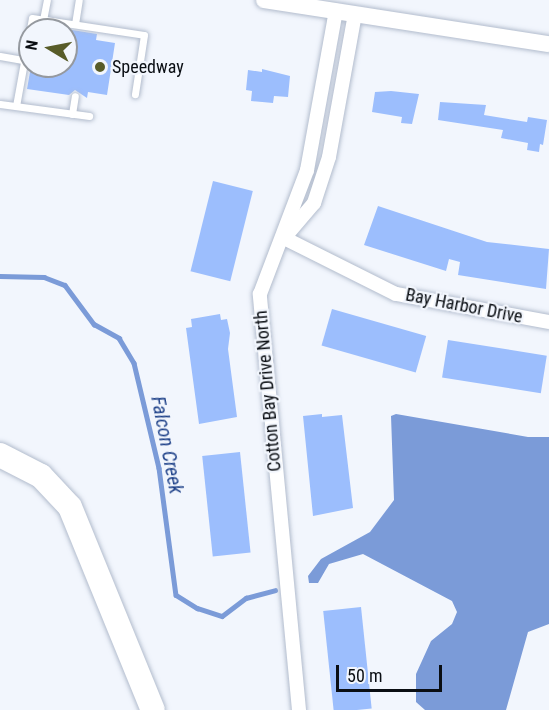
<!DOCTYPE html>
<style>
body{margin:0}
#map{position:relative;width:549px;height:710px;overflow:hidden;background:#f2f6fd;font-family:"Roboto Condensed",sans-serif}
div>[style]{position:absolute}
.water>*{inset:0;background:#7b9bd8}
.stream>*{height:4.5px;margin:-2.25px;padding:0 2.25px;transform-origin:2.25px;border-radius:2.25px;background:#7b9bd8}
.building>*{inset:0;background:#9cbefd;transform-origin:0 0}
.roads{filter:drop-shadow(0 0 2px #b2bccd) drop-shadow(0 0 2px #b2bccd)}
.service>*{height:7px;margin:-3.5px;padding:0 3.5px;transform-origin:3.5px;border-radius:3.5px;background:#fff}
.minor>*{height:14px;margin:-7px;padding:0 7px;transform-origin:7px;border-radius:7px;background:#fff}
.tertiary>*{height:16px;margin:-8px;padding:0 8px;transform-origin:8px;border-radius:8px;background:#fff}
.motorway>*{height:24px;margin:-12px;padding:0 12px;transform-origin:12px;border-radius:12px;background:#fff}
.dots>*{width:16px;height:16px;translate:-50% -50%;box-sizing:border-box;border:3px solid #f2f6fd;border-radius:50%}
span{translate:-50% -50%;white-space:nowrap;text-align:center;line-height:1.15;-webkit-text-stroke:4.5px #f2f6fd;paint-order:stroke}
.poi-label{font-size:18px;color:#0a0e13}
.left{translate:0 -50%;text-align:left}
.street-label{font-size:18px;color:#0a0e13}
.water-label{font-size:20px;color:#1d4088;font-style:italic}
.north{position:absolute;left:18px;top:18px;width:60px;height:60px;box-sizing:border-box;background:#f2f6fd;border:2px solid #95999f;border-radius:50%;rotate:280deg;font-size:16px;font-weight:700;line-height:24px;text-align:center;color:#0a0e13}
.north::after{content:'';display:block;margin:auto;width:21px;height:27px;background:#585c29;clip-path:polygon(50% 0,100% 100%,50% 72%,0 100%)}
.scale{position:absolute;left:336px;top:665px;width:106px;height:27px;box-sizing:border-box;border:3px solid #0a0e13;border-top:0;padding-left:8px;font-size:18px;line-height:21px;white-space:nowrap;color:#0a0e13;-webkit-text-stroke:4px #f2f6fd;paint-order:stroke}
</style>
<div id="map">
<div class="water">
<div style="clip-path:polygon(396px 414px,528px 437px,549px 437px,549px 624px,528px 632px,506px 710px,425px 710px,416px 702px,416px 674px,431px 641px,452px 624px,457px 612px,452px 601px,363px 554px,329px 564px,318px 583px,309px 583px,308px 576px,321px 559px,370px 532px,394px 500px,391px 416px)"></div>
</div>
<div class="stream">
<div style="left:0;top:276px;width:44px;rotate:1.3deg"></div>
<div style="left:44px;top:277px;width:22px;rotate:21deg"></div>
<div style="left:65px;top:285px;width:49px;rotate:53.4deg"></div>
<div style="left:94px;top:324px;width:29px;rotate:29deg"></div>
<div style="left:119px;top:338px;width:29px;rotate:59deg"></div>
<div style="left:134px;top:363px;width:108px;rotate:76.6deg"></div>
<div style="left:159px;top:468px;width:128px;rotate:82.4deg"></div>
<div style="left:176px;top:595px;width:25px;rotate:32deg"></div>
<div style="left:197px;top:608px;width:26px;rotate:18deg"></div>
<div style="left:222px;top:616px;width:30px;rotate:-37deg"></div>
<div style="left:246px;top:598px;width:30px;rotate:-15deg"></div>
</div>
<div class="building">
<div style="clip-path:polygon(66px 29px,97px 34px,96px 40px,115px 43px,107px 95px,88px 92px,87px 98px,75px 90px,69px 95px,27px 89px,31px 66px,66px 66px)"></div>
<div style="clip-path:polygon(262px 69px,290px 76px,288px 97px,274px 96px,273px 103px,251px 101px,252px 91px,246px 90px,248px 70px,262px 72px)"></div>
<div style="clip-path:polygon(391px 91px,419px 94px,412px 124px,401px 123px,402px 117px,372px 112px,375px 92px)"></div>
<div style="clip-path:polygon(440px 102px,486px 105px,484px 115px,527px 122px,528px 117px,547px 120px,543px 145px,540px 144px,539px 152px,527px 150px,528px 143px,501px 138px,503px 130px,438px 120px)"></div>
<div style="left:213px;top:181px;width:41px;height:93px;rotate:14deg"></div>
<div style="clip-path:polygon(378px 206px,487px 242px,549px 249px,546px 289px,458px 275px,460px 262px,449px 259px,446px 271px,364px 245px)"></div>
<div style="left:332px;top:309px;width:98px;height:38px;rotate:16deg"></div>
<div style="clip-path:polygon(220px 314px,221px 320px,227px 319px,230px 333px,228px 349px,237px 417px,199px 424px,186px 328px,192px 327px,191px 319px)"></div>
<div style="left:448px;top:340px;width:100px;height:38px;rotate:9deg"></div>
<div style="clip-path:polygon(322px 414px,322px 417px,342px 415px,353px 508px,313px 516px,303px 416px)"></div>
<div style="left:240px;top:452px;width:101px;height:38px;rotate:84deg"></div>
<div style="left:361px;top:607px;width:102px;height:38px;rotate:84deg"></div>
</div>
<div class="roads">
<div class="service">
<div style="left:43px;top:20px;width:20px;rotate:-79deg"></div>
<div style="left:75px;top:24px;width:24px;rotate:-81deg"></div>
<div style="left:0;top:56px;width:23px;rotate:10deg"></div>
<div style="left:0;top:104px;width:90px;rotate:7.7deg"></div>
<div style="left:16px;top:106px;width:89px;rotate:-79.7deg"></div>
<div style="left:32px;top:18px;width:113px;rotate:8.6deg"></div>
<div style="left:144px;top:35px;width:60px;rotate:98.7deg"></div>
<div style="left:72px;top:114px;width:18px;rotate:-81deg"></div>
</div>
<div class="minor">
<div style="left:285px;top:237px;width:45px;rotate:-49.5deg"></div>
<div style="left:314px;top:203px;width:48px;rotate:-71.9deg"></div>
<div style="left:329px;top:157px;width:145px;rotate:-79.7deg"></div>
<div style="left:284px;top:238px;width:125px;rotate:26.6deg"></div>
<div style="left:396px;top:294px;width:156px;rotate:10.4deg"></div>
<div style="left:299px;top:710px;width:418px;rotate:-95.4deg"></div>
<div style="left:260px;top:294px;width:133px;rotate:-69.2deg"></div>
<div style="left:307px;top:170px;width:162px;rotate:-79.7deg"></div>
</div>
<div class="tertiary">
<div style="left:264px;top:0;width:288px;rotate:8.8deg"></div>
</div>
<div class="motorway">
<div style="left:0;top:455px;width:46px;rotate:27.1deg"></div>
<div style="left:41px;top:476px;width:42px;rotate:46.9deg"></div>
<div style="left:70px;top:507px;width:219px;rotate:67.8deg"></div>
</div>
</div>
<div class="dots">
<div style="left:100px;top:67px;background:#585c29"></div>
</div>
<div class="poi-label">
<span class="left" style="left:112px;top:67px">Speedway</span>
</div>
<div class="street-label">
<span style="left:464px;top:306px;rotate:11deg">Bay Harbor Drive</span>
<span style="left:268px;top:391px;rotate:-95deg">Cotton Bay Drive North</span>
</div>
<div class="water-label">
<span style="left:167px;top:445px;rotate:79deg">Falcon Creek</span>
</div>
<div class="north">N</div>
<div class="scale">50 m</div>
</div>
